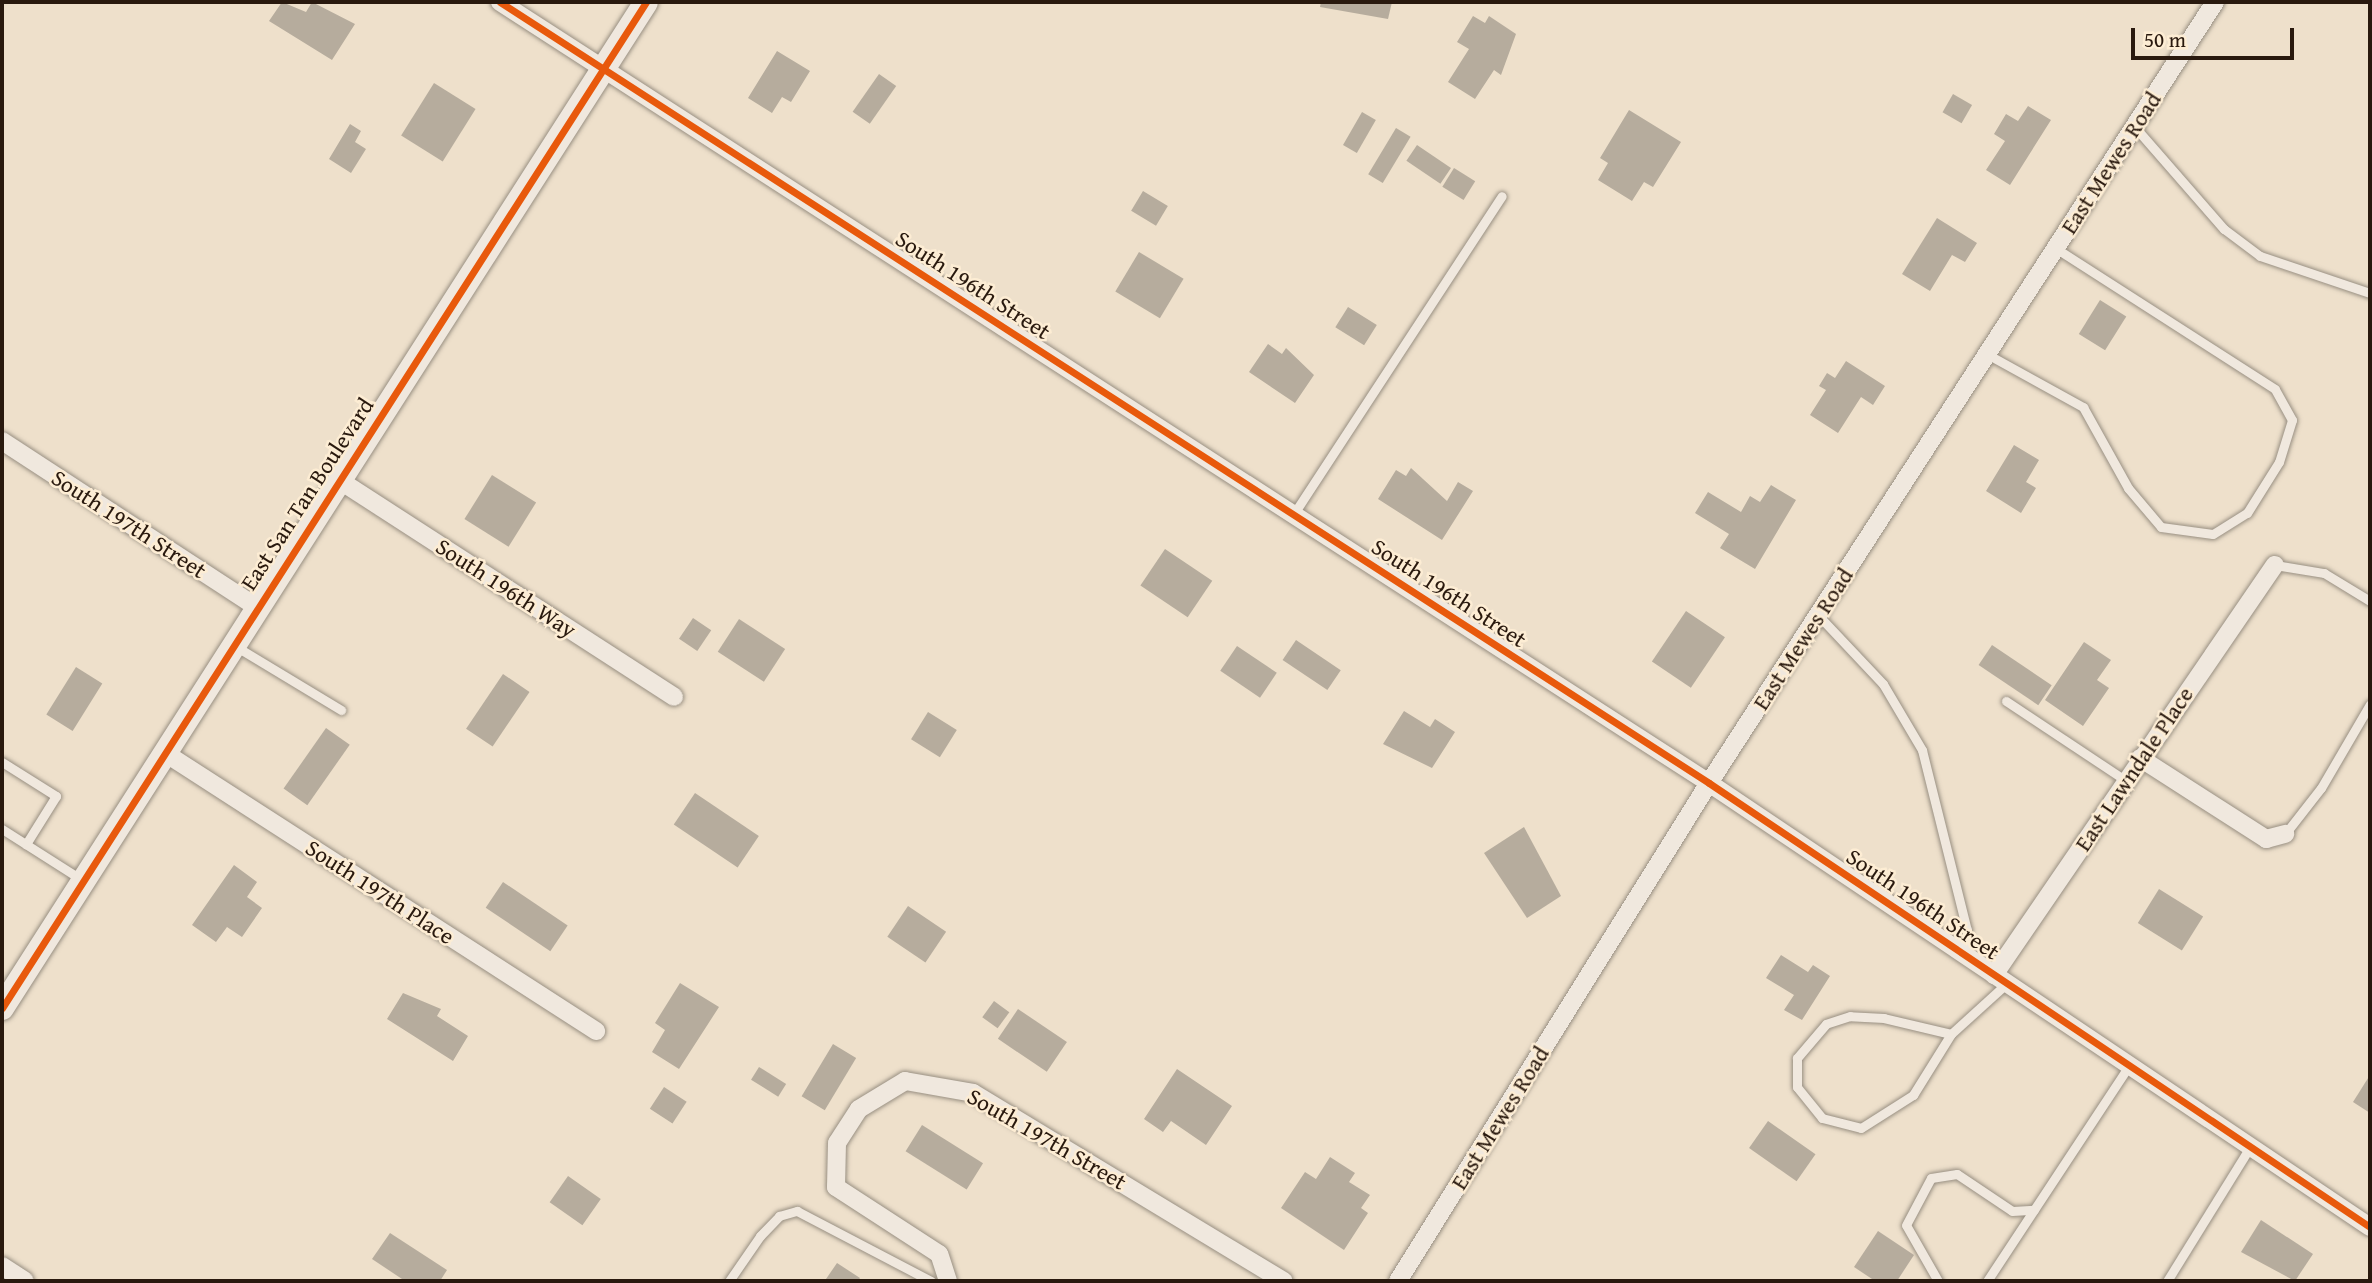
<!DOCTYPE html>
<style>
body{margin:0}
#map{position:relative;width:2372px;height:1283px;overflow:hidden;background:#eee0cb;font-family:"Gentium Book Plus",serif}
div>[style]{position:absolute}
.building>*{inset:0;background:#b6ac9d;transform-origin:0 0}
.roads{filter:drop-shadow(0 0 2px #988f82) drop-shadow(0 0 2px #988f82)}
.lane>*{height:9px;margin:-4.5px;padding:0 4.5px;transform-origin:4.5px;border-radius:4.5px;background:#f0e8de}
.street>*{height:18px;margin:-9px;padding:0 9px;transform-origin:9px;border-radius:9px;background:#f0e8de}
.secondary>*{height:24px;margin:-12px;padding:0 12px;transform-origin:12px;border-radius:12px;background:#f0e8de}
.cycleway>*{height:7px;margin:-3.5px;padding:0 3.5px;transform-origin:3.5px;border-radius:3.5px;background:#e8590c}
span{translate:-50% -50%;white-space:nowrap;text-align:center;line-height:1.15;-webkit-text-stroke:5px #fdedd4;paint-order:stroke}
.street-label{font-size:23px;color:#29190e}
.frame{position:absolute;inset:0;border:4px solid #29190e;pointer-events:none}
.scale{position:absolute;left:2131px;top:28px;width:163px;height:32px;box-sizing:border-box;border:4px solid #29190e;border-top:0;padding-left:9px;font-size:21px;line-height:24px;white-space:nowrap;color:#29190e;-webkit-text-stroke:5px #fdedd4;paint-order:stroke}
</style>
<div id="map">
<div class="building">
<div style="clip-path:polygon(282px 2px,306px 12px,312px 2px,355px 24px,332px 60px,269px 21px)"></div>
<div style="clip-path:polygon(1321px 2px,1392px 2px,1388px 19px,1320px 7px)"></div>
<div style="clip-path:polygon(1473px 16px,1485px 23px,1489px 16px,1516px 34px,1501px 75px,1494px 70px,1475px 99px,1448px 82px,1469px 49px,1457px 42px)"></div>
<div style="clip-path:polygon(777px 51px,810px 71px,791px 102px,782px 97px,772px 113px,748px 98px)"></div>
<div style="left:879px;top:74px;width:21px;height:46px;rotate:35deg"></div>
<div style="left:434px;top:83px;width:49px;height:62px;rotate:32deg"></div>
<div style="left:1953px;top:94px;width:22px;height:21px;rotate:30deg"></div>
<div style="clip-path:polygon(2028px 106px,2051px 120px,2010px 185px,1986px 170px,2005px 141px,1994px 134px,2006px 114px,2018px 121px)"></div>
<div style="clip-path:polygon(1629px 110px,1681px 142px,1653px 187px,1644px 182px,1632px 201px,1598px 180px,1608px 163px,1600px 158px)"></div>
<div style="left:1362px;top:112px;width:16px;height:38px;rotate:30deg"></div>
<div style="clip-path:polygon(350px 124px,361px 131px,355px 142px,366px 149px,351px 173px,329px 159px)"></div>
<div style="left:1396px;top:128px;width:17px;height:54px;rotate:31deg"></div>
<div style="left:1417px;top:145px;width:41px;height:19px;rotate:34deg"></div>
<div style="left:1454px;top:168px;width:25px;height:22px;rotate:32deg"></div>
<div style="left:1143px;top:191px;width:29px;height:23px;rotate:31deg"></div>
<div style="clip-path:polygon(1937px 218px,1977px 243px,1965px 262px,1952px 255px,1930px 291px,1902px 274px)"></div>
<div style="left:1139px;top:252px;width:52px;height:46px;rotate:31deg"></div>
<div style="left:2100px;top:300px;width:31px;height:40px;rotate:32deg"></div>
<div style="left:1348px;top:307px;width:34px;height:24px;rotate:32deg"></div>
<div style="clip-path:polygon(1268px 344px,1282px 354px,1286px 348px,1314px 375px,1295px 403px,1249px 372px)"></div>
<div style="clip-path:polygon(1846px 361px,1885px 386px,1873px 405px,1861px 397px,1838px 433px,1810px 415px,1826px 390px,1819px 386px,1827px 373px,1835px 378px)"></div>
<div style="clip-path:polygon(2014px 445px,2039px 460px,2026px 482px,2036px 488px,2021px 513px,1986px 491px)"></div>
<div style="clip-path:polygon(1411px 468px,1447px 501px,1458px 482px,1473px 491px,1442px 540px,1378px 499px,1396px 470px,1406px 476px)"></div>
<div style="left:492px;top:475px;width:52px;height:52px;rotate:32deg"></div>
<div style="clip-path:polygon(1771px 485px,1796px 500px,1755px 569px,1720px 548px,1729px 534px,1695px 513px,1708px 492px,1741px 512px,1750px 496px,1760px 502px)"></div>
<div style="left:1165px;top:549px;width:57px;height:44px;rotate:34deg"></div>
<div style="left:1686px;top:611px;width:47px;height:61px;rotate:34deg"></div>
<div style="left:693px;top:618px;width:22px;height:25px;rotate:34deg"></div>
<div style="left:739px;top:619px;width:55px;height:39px;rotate:33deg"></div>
<div style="left:1296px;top:640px;width:54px;height:24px;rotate:34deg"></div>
<div style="clip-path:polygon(2084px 642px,2111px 660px,2097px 680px,2109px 688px,2083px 726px,2045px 700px)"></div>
<div style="left:1992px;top:645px;width:72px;height:24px;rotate:34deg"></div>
<div style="left:1237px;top:646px;width:48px;height:30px;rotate:34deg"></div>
<div style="left:76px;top:667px;width:31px;height:56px;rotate:32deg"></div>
<div style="left:503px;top:674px;width:32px;height:66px;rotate:34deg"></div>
<div style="clip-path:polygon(1404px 711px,1430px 727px,1435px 719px,1455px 732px,1432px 768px,1383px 744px)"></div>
<div style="left:928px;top:712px;width:34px;height:32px;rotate:32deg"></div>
<div style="left:326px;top:728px;width:29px;height:74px;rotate:35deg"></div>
<div style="left:695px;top:793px;width:77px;height:38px;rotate:34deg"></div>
<div style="clip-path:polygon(1524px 827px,1561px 896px,1527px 918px,1484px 853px)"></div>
<div style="clip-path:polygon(234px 865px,257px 882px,247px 897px,262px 908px,242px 937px,227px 927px,216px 942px,192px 925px)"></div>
<div style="left:503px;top:882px;width:78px;height:31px;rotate:34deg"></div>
<div style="left:2159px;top:889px;width:52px;height:40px;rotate:32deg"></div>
<div style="left:908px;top:906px;width:46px;height:37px;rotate:34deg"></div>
<div style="clip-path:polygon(1781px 955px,1808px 972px,1813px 965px,1830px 976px,1802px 1020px,1784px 1010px,1794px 995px,1766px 978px)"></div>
<div style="clip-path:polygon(680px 983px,719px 1007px,679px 1069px,652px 1052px,665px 1030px,655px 1023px)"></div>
<div style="clip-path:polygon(403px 993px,441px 1009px,437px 1016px,468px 1036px,453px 1061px,387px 1019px)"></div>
<div style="left:994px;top:1001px;width:19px;height:20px;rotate:36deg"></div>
<div style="left:1018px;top:1009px;width:59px;height:36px;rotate:34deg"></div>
<div style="left:833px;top:1044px;width:27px;height:61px;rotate:31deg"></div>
<div style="left:759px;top:1067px;width:32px;height:15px;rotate:32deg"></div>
<div style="clip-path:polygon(1177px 1069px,1232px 1106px,1206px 1145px,1171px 1121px,1163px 1132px,1144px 1119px)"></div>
<div style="clip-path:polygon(2370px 1075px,2370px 1113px,2353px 1102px)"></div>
<div style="left:664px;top:1087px;width:27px;height:26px;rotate:33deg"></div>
<div style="left:1768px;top:1121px;width:58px;height:33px;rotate:35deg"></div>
<div style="left:922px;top:1125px;width:72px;height:31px;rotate:32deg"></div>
<div style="clip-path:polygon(1330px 1157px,1355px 1173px,1349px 1182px,1370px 1195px,1361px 1208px,1368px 1213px,1344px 1250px,1281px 1208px,1305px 1172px,1316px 1179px)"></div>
<div style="left:568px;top:1176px;width:40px;height:32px;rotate:35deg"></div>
<div style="clip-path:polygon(2261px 1220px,2313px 1254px,2295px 1281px,2241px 1252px)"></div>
<div style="clip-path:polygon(1878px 1231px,1914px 1255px,1897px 1281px,1875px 1281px,1854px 1267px)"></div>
<div style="clip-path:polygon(390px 1233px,447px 1270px,440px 1281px,405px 1281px,372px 1259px)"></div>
<div style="clip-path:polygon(837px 1263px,860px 1278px,858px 1281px,826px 1279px)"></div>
</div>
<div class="roads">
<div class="lane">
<div style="left:2134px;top:126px;width:137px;rotate:48.9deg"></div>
<div style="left:2224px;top:229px;width:45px;rotate:36.9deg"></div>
<div style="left:2260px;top:256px;width:116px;rotate:18.6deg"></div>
<div style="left:1987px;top:354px;width:110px;rotate:28.9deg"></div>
<div style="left:2083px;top:407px;width:93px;rotate:60.9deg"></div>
<div style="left:2128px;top:488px;width:51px;rotate:49.8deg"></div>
<div style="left:2161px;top:527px;width:52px;rotate:7.7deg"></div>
<div style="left:2213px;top:534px;width:40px;rotate:-32deg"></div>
<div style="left:2247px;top:513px;width:60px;rotate:-57.9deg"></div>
<div style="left:2279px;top:462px;width:44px;rotate:-72.8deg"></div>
<div style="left:2292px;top:420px;width:35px;rotate:-119deg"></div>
<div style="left:2275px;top:389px;width:261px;rotate:-147.3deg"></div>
<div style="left:1293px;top:515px;width:381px;rotate:-56.8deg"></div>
<div style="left:2275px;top:565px;width:50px;rotate:9.3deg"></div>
<div style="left:2324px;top:573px;width:54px;rotate:31.3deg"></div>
<div style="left:1818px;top:615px;width:95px;rotate:46.7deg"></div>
<div style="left:1883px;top:684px;width:77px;rotate:59.4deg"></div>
<div style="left:1922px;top:750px;width:186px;rotate:76deg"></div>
<div style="left:1967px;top:930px;width:26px;rotate:90deg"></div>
<div style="left:235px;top:646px;width:124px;rotate:31.1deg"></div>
<div style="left:2006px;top:701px;width:143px;rotate:33.6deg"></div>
<div style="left:2px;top:762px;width:64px;rotate:32.2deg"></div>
<div style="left:56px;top:796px;width:57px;rotate:122deg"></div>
<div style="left:2px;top:829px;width:95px;rotate:32.5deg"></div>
<div style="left:2285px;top:834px;width:58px;rotate:-52deg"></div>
<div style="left:2321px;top:788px;width:97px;rotate:-59.7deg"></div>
<div style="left:1951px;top:1034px;width:69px;rotate:-166.6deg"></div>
<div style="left:1884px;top:1018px;width:34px;rotate:-177deg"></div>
<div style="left:1850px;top:1016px;width:25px;rotate:162deg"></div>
<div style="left:1826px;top:1024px;width:45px;rotate:130.5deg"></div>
<div style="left:1797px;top:1058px;width:29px;rotate:90deg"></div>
<div style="left:1797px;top:1087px;width:40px;rotate:51deg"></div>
<div style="left:1822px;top:1118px;width:40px;rotate:14.4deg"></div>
<div style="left:1861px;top:1128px;width:62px;rotate:-32.4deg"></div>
<div style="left:1913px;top:1095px;width:72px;rotate:-58.1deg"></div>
<div style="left:1951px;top:1034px;width:76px;rotate:-42.3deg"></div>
<div style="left:729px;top:1281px;width:55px;rotate:-55.4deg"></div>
<div style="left:760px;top:1236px;width:28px;rotate:-46deg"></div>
<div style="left:779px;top:1216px;width:19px;rotate:-16deg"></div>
<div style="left:797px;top:1211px;width:151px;rotate:27.6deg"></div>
<div style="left:1938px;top:1281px;width:64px;rotate:-119.7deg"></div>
<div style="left:1906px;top:1225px;width:53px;rotate:-62deg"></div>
<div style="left:1931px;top:1178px;width:26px;rotate:-9deg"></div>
<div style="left:1957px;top:1174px;width:66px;rotate:33.9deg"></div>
<div style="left:2012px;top:1211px;width:22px;rotate:-3deg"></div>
<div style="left:1987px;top:1281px;width:258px;rotate:-56.6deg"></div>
<div style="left:2167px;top:1281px;width:155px;rotate:-58.2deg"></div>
</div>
<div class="street">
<div style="left:500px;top:2px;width:1439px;rotate:32.86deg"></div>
<div style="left:1709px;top:783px;width:796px;rotate:33.89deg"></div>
<div style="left:2px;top:441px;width:304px;rotate:33.1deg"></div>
<div style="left:339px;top:480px;width:399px;rotate:32.9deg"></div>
<div style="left:165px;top:753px;width:513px;rotate:32.82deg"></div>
<div style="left:2140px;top:758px;width:150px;rotate:32.7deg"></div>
<div style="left:2266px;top:839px;width:20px;rotate:-15deg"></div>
<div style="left:1994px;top:975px;width:497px;rotate:-55.6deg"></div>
<div style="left:2px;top:1266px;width:27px;rotate:33deg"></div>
<div style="left:948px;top:1281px;width:28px;rotate:-108deg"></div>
<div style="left:939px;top:1254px;width:123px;rotate:-147deg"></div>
<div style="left:836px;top:1187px;width:44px;rotate:-88.7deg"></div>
<div style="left:837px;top:1143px;width:40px;rotate:-57.1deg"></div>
<div style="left:859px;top:1109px;width:54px;rotate:-31.3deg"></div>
<div style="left:905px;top:1081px;width:69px;rotate:10deg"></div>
<div style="left:973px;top:1093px;width:363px;rotate:31.2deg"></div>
<div style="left:1398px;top:1281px;width:587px;rotate:-58.02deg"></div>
<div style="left:1709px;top:783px;width:931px;rotate:-57.06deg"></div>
</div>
<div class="secondary">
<div style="left:2px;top:1008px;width:1194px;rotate:-57.37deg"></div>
</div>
</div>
<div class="cycleway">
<div style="left:500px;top:2px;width:1439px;rotate:32.86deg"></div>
<div style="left:1709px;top:783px;width:796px;rotate:33.89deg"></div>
<div style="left:2px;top:1008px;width:1194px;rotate:-57.37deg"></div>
</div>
<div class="street-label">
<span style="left:2111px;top:163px;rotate:-57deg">East Mewes Road</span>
<span style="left:973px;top:285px;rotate:33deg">South 196th Street</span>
<span style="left:307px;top:494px;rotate:-57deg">East San Tan Boulevard</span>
<span style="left:129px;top:524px;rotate:33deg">South 197th Street</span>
<span style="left:506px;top:588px;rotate:33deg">South 196th Way</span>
<span style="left:1449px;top:593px;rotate:33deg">South 196th Street</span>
<span style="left:1803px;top:639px;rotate:-57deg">East Mewes Road</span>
<span style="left:2134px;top:769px;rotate:-56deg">East Lawndale Place</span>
<span style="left:380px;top:892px;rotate:33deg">South 197th Place</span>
<span style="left:1923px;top:904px;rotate:34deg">South 196th Street</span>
<span style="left:1500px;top:1118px;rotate:-58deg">East Mewes Road</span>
<span style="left:1047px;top:1139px;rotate:30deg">South 197th Street</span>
</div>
<div class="frame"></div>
<div class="scale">50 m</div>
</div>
